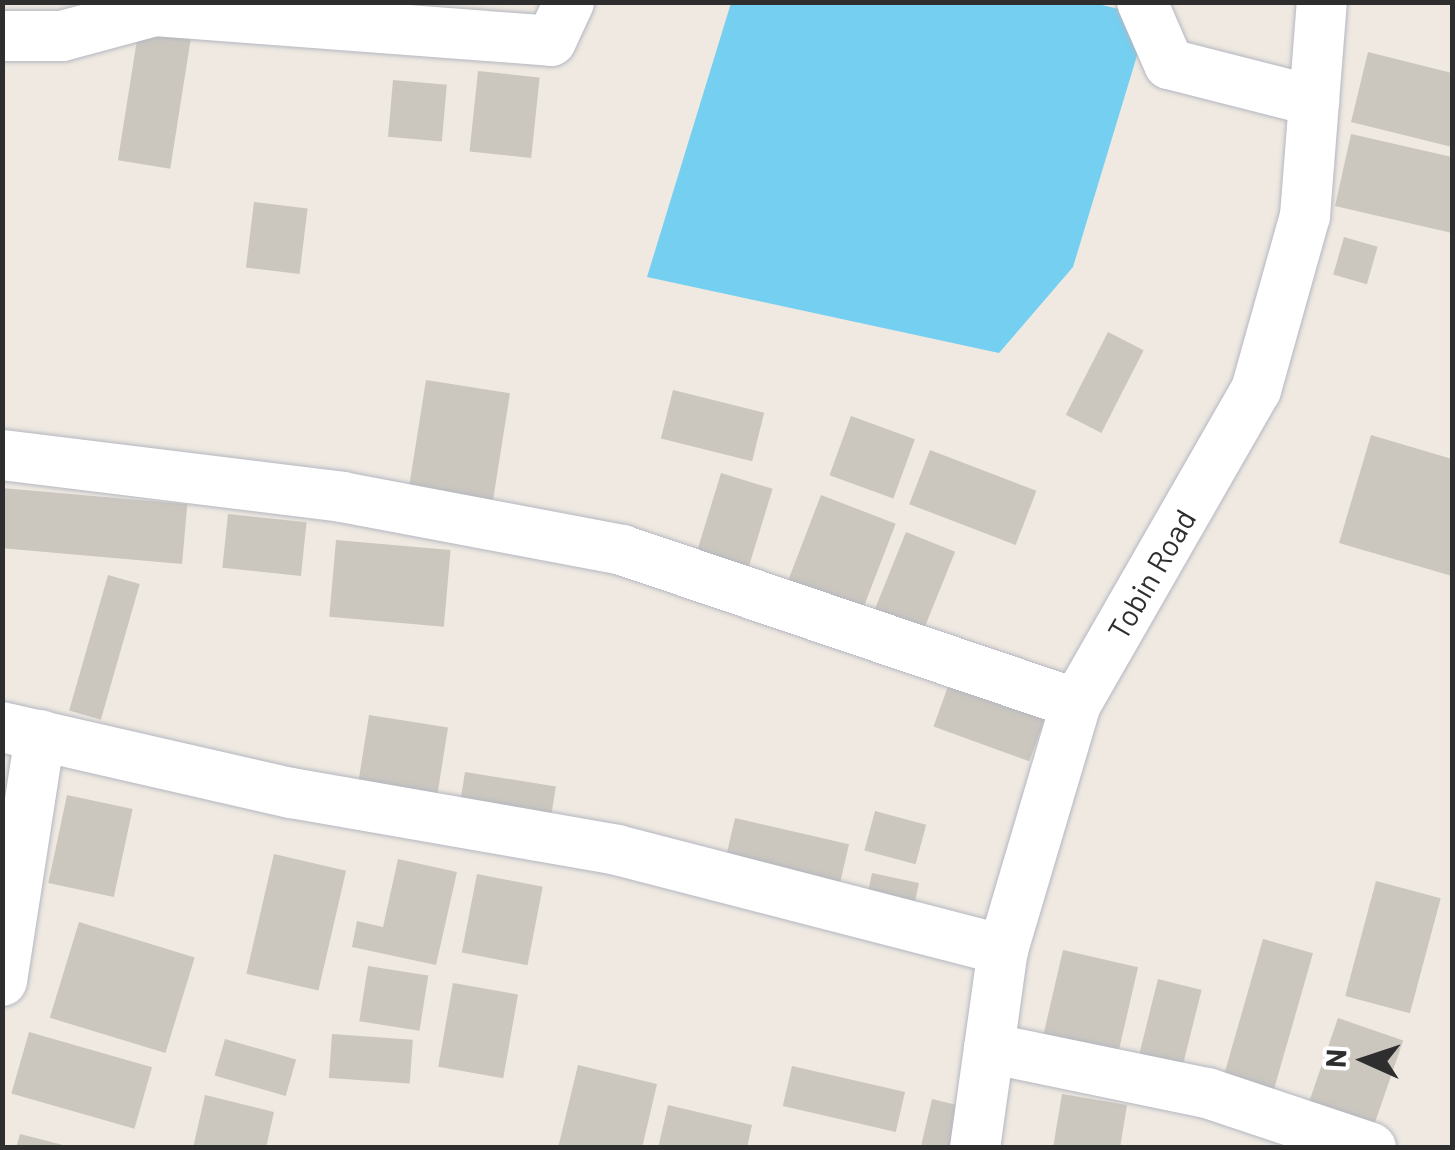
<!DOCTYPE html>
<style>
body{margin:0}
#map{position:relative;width:1455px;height:1150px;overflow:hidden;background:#efe9e1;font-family:Barlow,sans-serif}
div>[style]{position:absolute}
.water>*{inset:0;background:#75cff0}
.building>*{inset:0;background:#cbc7bf;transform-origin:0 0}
.roads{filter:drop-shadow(0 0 2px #b4b7c1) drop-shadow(0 0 2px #b4b7c1)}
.minor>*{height:50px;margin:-25px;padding:0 25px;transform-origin:25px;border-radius:25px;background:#fff}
span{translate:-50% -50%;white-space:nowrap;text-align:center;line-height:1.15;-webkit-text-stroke:10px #fff;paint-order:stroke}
.street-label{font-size:30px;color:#2e2e2e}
.frame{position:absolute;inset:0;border:5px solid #2e2e2e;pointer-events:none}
.north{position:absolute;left:1315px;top:1010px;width:100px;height:100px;-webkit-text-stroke:8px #fff;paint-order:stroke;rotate:273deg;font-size:28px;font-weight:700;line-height:40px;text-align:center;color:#2e2e2e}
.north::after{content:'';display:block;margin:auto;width:35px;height:45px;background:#2e2e2e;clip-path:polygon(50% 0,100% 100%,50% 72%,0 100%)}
</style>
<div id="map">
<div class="water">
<div style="clip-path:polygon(1089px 2px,1149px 16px,1073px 267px,999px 353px,647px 277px,731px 3px)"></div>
</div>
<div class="building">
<div style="left:139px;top:27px;width:53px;height:135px;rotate:9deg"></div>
<div style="clip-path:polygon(1368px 52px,1452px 73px,1452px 147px,1351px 122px)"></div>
<div style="left:478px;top:71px;width:62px;height:81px;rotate:6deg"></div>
<div style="left:393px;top:80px;width:54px;height:57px;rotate:5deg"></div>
<div style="clip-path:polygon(1351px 134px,1452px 157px,1452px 233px,1335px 206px)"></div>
<div style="left:254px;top:202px;width:54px;height:66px;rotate:7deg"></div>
<div style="left:1344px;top:237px;width:35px;height:39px;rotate:16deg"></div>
<div style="left:1108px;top:332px;width:40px;height:93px;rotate:27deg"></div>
<div style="left:426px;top:380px;width:85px;height:112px;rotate:9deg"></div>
<div style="left:673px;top:390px;width:94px;height:50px;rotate:14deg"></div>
<div style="left:851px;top:416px;width:68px;height:63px;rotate:20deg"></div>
<div style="clip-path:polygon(1371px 435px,1452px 459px,1452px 576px,1339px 543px)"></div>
<div style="left:930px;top:450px;width:114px;height:58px;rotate:21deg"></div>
<div style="left:721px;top:473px;width:54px;height:98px;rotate:17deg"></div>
<div style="left:2px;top:488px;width:186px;height:60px;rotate:5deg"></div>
<div style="left:821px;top:495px;width:80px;height:104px;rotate:21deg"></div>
<div style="left:228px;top:514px;width:79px;height:54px;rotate:6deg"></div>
<div style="left:906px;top:532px;width:53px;height:93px;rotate:22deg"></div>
<div style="left:336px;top:540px;width:115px;height:77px;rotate:5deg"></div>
<div style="left:108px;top:575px;width:33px;height:141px;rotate:16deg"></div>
<div style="left:954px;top:670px;width:102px;height:60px;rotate:20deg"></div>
<div style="left:369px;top:715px;width:80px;height:86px;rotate:9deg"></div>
<div style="left:465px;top:772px;width:92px;height:51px;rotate:9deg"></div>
<div style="left:67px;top:795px;width:67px;height:90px;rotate:12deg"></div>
<div style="left:875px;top:811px;width:53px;height:41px;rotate:15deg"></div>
<div style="left:735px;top:818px;width:117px;height:52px;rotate:13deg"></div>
<div style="left:274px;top:854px;width:74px;height:123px;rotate:13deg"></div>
<div style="clip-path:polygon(398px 859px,457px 872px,436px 965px,352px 947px,357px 921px,383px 927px)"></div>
<div style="left:872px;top:873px;width:48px;height:40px;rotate:12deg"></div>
<div style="left:477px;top:874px;width:67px;height:80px;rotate:11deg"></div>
<div style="left:1376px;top:881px;width:67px;height:119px;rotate:15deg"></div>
<div style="left:79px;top:922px;width:121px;height:100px;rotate:17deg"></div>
<div style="left:1263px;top:939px;width:52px;height:144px;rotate:16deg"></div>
<div style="left:1063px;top:950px;width:77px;height:98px;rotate:13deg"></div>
<div style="left:368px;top:966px;width:61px;height:56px;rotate:9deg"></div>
<div style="left:1158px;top:979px;width:45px;height:85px;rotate:14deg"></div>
<div style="left:453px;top:983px;width:66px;height:85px;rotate:10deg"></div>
<div style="left:1338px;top:1018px;width:69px;height:99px;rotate:19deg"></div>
<div style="left:29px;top:1032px;width:128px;height:64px;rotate:16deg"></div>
<div style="left:332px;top:1034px;width:81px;height:44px;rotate:4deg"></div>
<div style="left:225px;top:1039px;width:74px;height:38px;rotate:16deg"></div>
<div style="clip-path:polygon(578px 1065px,657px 1084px,642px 1148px,558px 1148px)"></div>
<div style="left:792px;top:1066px;width:116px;height:41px;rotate:13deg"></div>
<div style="clip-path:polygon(1062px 1094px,1127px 1105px,1120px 1148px,1053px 1148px)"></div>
<div style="clip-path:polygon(205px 1095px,274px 1112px,266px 1148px,193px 1148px)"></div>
<div style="clip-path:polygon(932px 1099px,978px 1110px,969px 1148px,921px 1146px)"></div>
<div style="clip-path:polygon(668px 1105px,752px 1125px,747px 1148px,658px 1148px)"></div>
<div style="clip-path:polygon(20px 1134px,67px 1146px,67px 1148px,16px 1148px)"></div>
</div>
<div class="roads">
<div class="minor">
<div style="left:1142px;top:2px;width:68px;rotate:66.5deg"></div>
<div style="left:1169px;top:64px;width:150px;rotate:14.3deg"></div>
<div style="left:2px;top:36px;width:60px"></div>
<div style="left:62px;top:36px;width:96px;rotate:-15deg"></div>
<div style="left:155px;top:11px;width:397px;rotate:4.3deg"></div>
<div style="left:551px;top:41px;width:43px;rotate:-65.2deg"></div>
<div style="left:2px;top:455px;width:343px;rotate:7deg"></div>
<div style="left:342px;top:497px;width:285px;rotate:10.7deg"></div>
<div style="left:622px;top:550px;width:479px;rotate:18.7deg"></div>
<div style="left:2px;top:727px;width:296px;rotate:12.9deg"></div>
<div style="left:291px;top:793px;width:331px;rotate:9.9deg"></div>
<div style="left:617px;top:850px;width:399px;rotate:14.5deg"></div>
<div style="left:2px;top:981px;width:249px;rotate:-81.2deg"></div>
<div style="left:989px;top:1048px;width:223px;rotate:11.7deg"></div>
<div style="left:1207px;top:1093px;width:173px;rotate:18.5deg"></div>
<div style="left:975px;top:1148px;width:200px;rotate:-82deg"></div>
<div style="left:1003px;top:950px;width:257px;rotate:-73.5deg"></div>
<div style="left:1076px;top:704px;width:362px;rotate:-60.2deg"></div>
<div style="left:1256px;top:390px;width:181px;rotate:-74.3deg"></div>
<div style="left:1305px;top:216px;width:215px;rotate:-85.5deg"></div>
</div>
</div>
<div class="street-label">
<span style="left:1151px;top:574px;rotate:-60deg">Tobin Road</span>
</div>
<div class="frame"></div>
<div class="north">N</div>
</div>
